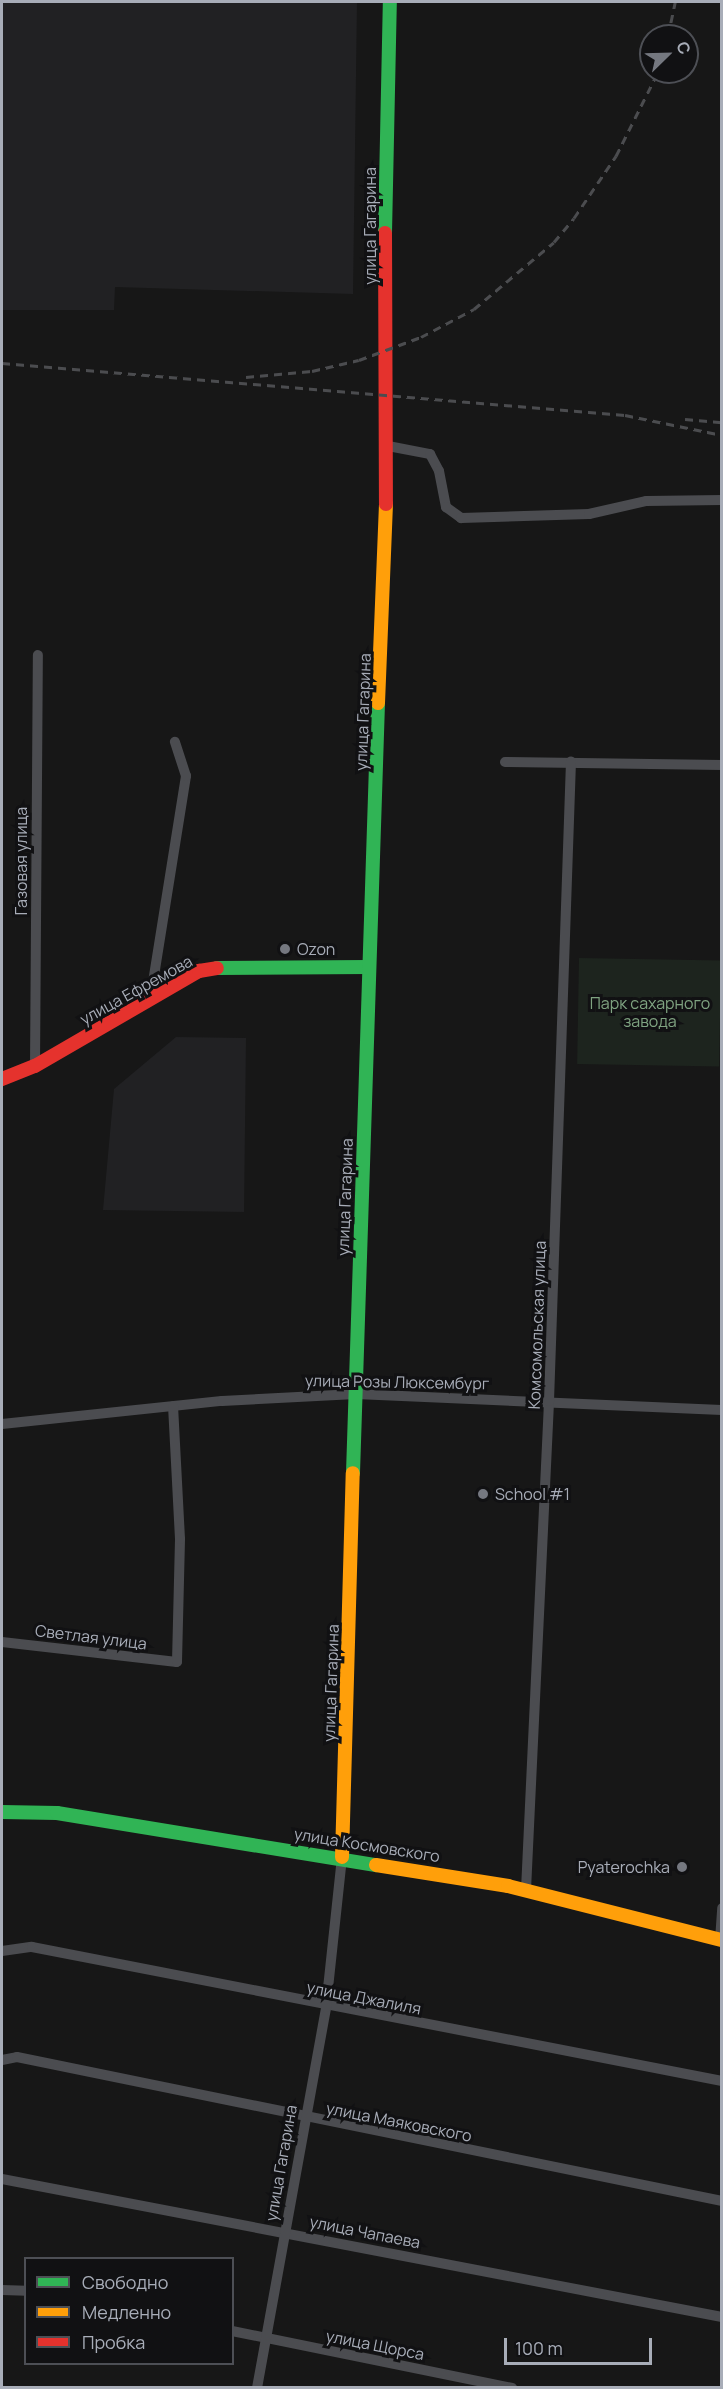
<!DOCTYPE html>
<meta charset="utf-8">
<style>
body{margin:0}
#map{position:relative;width:723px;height:2389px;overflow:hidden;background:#171717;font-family:Manrope,sans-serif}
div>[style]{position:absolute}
.built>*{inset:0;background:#212123}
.green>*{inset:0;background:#1d241e;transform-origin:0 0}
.street>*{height:10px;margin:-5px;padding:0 5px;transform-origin:5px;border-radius:5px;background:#4b4c50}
.fast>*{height:14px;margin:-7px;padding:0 7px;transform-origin:7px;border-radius:7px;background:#30b455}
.slow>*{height:14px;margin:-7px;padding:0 7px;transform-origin:7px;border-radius:7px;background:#ff9f0a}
.jam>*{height:14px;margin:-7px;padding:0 7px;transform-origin:7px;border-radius:7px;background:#e5322d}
.rail>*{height:3px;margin-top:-1.5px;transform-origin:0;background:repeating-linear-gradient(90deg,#4b4c4f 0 8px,transparent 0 14px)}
.dots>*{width:16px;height:16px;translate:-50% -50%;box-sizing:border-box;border:3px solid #111113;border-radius:50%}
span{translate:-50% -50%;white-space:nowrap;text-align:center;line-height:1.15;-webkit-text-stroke:6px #111113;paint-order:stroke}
.street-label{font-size:16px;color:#a8adb8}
.poi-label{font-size:16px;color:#a8adb8}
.left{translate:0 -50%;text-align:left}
.right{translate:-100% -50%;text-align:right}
.park-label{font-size:16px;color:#7fa381}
.frame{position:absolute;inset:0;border:3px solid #a8adb8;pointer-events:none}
.legend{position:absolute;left:24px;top:2257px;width:210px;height:108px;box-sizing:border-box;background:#111113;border:2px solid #4d4f55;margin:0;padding:8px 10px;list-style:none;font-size:18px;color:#a8adb8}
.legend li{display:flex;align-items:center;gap:12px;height:30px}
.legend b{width:30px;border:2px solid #4d4f55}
.north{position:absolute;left:639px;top:24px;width:60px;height:60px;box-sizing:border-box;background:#111113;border:2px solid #4d4f55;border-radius:50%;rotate:67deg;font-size:16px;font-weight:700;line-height:24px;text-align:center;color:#a8adb8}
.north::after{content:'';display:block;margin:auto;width:21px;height:27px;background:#757880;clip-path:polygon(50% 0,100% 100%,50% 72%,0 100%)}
.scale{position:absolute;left:504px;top:2338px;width:148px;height:27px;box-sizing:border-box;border:3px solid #a8adb8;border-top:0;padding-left:8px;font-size:18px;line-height:21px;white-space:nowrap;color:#a8adb8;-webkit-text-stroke:4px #111113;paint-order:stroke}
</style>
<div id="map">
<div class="built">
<div style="clip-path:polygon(2px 2px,357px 2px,353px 294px,115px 287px,114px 310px,2px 310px)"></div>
<div style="clip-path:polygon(176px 1037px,246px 1038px,244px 1212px,103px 1210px,114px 1089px)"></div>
</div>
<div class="green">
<div style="left:579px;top:958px;width:142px;height:106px;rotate:1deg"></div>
</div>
<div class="street">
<div style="left:388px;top:446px;width:43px;rotate:10.8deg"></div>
<div style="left:430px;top:454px;width:19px;rotate:62deg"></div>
<div style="left:439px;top:471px;width:37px;rotate:79deg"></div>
<div style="left:446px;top:507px;width:19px;rotate:36deg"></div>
<div style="left:461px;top:518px;width:128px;rotate:-1.8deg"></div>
<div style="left:589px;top:514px;width:58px;rotate:-12.8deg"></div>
<div style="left:646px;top:501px;width:76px;rotate:-0.8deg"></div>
<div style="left:505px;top:762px;width:217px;rotate:0.8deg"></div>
<div style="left:160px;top:992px;width:12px;rotate:-125deg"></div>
<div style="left:153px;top:982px;width:209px;rotate:-80.9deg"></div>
<div style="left:186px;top:776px;width:36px;rotate:-108deg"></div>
<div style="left:35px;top:1066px;width:411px;rotate:-89.6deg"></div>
<div style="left:2px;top:1424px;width:221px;rotate:-6deg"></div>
<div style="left:222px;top:1401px;width:134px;rotate:-3deg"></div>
<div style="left:356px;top:1394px;width:366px;rotate:2.5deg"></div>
<div style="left:2px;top:1642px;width:176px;rotate:6.5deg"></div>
<div style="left:177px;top:1662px;width:123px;rotate:-88.6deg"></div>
<div style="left:180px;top:1539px;width:133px;rotate:-93deg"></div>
<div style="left:526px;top:1890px;width:490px;rotate:-87.3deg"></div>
<div style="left:549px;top:1401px;width:640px;rotate:-88.03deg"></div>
<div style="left:720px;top:1940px;width:32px;rotate:-86deg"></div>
<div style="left:2px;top:1951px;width:30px;rotate:-8deg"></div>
<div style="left:32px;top:1947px;width:703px;rotate:10.99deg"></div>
<div style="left:2px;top:2060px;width:15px;rotate:-11deg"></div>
<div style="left:17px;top:2057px;width:720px;rotate:11.54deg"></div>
<div style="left:2px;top:2179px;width:733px;rotate:10.85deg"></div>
<div style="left:2px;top:2290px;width:24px;rotate:2deg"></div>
<div style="left:232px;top:2331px;width:286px;rotate:11.5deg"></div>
<div style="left:257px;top:2388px;width:387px;rotate:-79.7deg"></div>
<div style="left:326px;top:2007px;width:151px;rotate:-83.9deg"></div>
</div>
<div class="fast">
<div style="left:385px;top:233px;width:231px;rotate:-88.8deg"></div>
<div style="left:217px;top:968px;width:151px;rotate:-0.4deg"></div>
<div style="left:353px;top:1473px;width:770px;rotate:-88.14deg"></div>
<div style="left:2px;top:1812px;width:55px;rotate:1deg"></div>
<div style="left:57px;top:1813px;width:323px;rotate:9.3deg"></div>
</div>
<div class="slow">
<div style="left:378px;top:703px;width:199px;rotate:-87.7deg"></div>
<div style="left:342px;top:1857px;width:384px;rotate:-88.4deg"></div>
<div style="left:376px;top:1865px;width:134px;rotate:9deg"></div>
<div style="left:508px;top:1886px;width:221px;rotate:14.2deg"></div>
</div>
<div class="jam">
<div style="left:385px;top:233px;width:271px;rotate:89.8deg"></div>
<div style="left:2px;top:1079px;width:35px;rotate:-22deg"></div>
<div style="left:35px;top:1066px;width:190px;rotate:-30.1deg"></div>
<div style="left:199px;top:971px;width:18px;rotate:-9deg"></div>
</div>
<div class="rail">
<div style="left:668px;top:36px;width:35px;rotate:-78deg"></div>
<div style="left:2px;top:363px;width:625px;rotate:4.77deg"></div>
<div style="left:625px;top:415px;width:99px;rotate:11.7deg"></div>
<div style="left:246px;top:377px;width:66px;rotate:-5.2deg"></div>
<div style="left:312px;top:371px;width:48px;rotate:-13.2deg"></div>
<div style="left:359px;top:360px;width:66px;rotate:-20.4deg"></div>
<div style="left:421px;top:337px;width:60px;rotate:-27.8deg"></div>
<div style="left:474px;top:309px;width:104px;rotate:-39.9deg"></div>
<div style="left:554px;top:242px;width:31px;rotate:-50deg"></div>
<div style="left:574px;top:218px;width:75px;rotate:-55.9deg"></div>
<div style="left:616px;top:156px;width:94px;rotate:-63.4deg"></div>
<div style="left:685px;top:419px;width:37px;rotate:5deg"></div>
</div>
<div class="dots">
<div style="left:285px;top:949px;background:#757880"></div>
<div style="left:483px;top:1494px;background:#757880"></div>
<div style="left:682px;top:1867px;background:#757880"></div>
</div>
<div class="street-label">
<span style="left:370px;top:226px;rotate:-90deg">улица Гагарина</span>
<span style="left:363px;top:712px;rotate:-88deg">улица Гагарина</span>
<span style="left:21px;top:861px;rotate:-90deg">Газовая улица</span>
<span style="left:136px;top:990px;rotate:-29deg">улица Ефремова</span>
<span style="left:345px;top:1197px;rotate:-88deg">улица Гагарина</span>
<span style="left:537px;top:1325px;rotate:-88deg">Комсомольская улица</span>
<span style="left:397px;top:1382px;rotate:1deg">улица Розы Люксембург</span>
<span style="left:91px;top:1637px;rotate:7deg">Светлая улица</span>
<span style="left:331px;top:1683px;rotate:-88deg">улица Гагарина</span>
<span style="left:367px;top:1845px;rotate:9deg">улица Космовского</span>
<span style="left:364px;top:1998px;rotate:11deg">улица Джалиля</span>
<span style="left:399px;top:2122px;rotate:11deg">улица Маяковского</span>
<span style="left:281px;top:2163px;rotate:-80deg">улица Гагарина</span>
<span style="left:365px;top:2232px;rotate:11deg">улица Чапаева</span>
<span style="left:375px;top:2345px;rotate:11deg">улица Щорса</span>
</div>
<div class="poi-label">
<span class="left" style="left:297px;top:949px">Ozon</span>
<span class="left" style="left:495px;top:1494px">School #1</span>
<span class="right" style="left:670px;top:1867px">Pyaterochka</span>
</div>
<div class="park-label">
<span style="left:650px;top:1012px">Парк сахарного<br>завода</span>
</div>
<div class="frame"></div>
<ul class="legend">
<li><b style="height:8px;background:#30b455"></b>Свободно</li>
<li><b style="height:8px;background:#ff9f0a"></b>Медленно</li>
<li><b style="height:8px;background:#e5322d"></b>Пробка</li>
</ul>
<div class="north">С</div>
<div class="scale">100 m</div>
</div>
